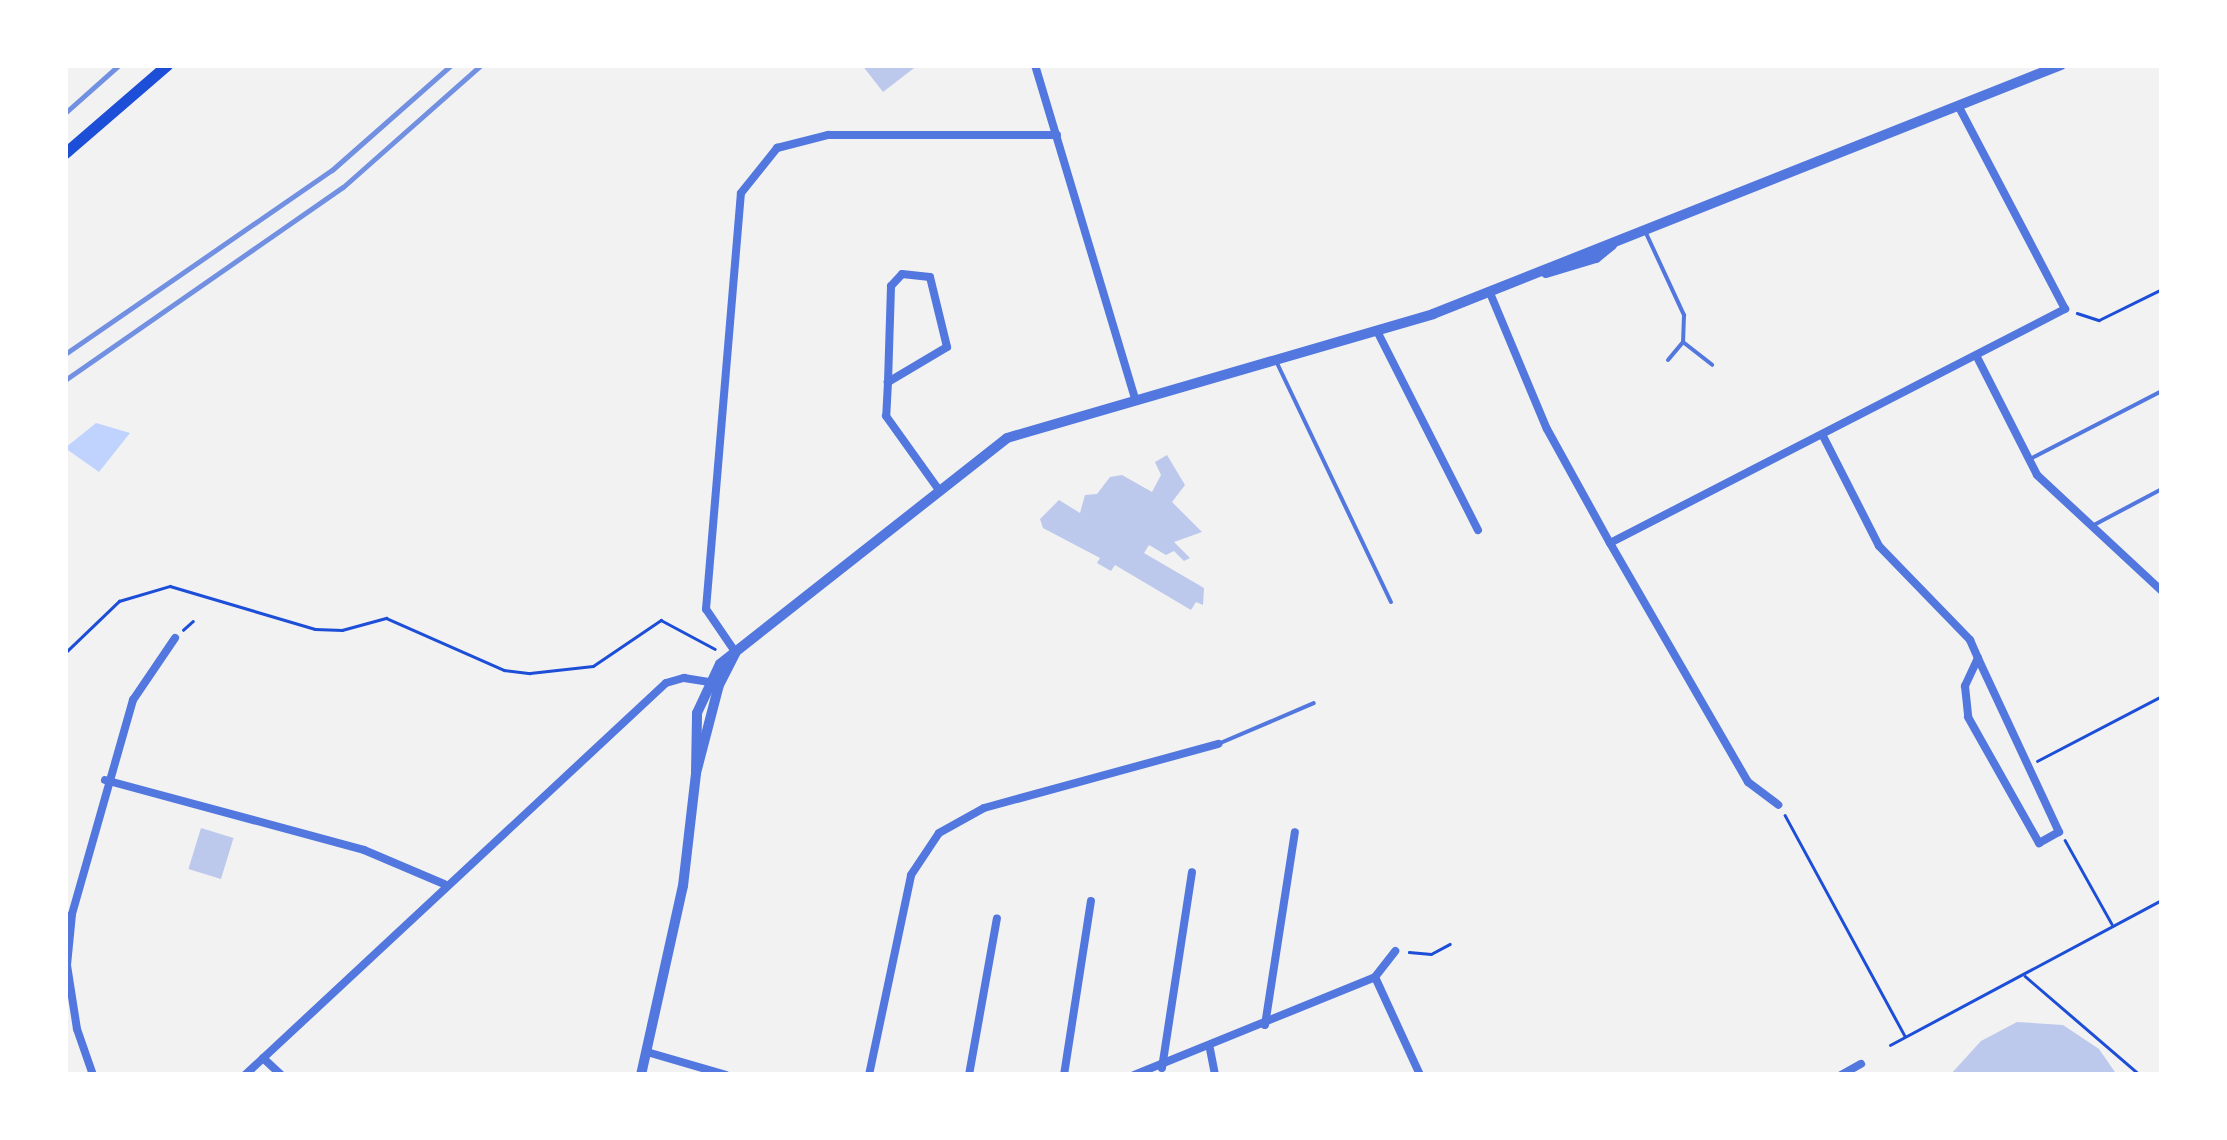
<!DOCTYPE html>
<style>
body{margin:0}
#map{position:relative;width:2227px;height:1140px;overflow:hidden;background:#f2f2f2;font-family:Arial,sans-serif}
div>[style]{position:absolute}
.water>*{inset:0;background:#bfd3fe}
.building>*{inset:0;background:#bdc9ec;transform-origin:0 0}
.path>*{height:2.5px;margin:-1.25px;padding:0 1.25px;transform-origin:1.25px;border-radius:1.25px;background:#1d4ed8}
.service>*{height:4px;margin:-2px;padding:0 2px;transform-origin:2px;border-radius:2px;background:#5277de}
.minor>*{height:8px;margin:-4px;padding:0 4px;transform-origin:4px;border-radius:4px;background:#5277de}
.tertiary>*{height:10px;margin:-5px;padding:0 5px;transform-origin:5px;border-radius:5px;background:#5277de}
.secondary>*{height:11px;margin:-5.5px;padding:0 5.5px;transform-origin:5.5px;border-radius:5.5px;background:#1d4ed8}
.rail>*{height:5px;margin:-2.5px;padding:0 2.5px;transform-origin:2.5px;border-radius:2.5px;background:#7290e2}
span{translate:-50% -50%;white-space:nowrap;text-align:center;line-height:1.15;-webkit-text-stroke:10px #fff;paint-order:stroke}
.frame{position:absolute;inset:0;border:68px solid #fff;pointer-events:none}
</style>
<div id="map">
<div class="water">
<div style="clip-path:polygon(96px 423px,130px 433px,99px 472px,65px 448px)"></div>
</div>
<div class="building">
<div style="clip-path:polygon(862px 65px,918px 65px,883px 92px)"></div>
<div style="clip-path:polygon(1167px 455px,1185px 485px,1172px 502px,1202px 532px,1174px 542px,1190px 558px,1184px 561px,1174px 551px,1166px 555px,1149px 545px,1144px 553px,1204px 588px,1203px 605px,1196px 602px,1191px 610px,1115px 565px,1111px 571px,1097px 563px,1100px 558px,1043px 528px,1040px 519px,1059px 500px,1080px 513px,1085px 495px,1097px 494px,1110px 477px,1122px 475px,1152px 492px,1161px 475px,1155px 462px)"></div>
<div style="left:201px;top:828px;width:34px;height:43px;rotate:17deg"></div>
<div style="clip-path:polygon(2017px 1022px,2063px 1025px,2099px 1049px,2117px 1075px,1950px 1075px,1981px 1041px)"></div>
</div>
<div class="path">
<div style="left:2077px;top:313px;width:23px;rotate:18deg"></div>
<div style="left:2099px;top:320px;width:70px;rotate:-26.2deg"></div>
<div style="left:183px;top:630px;width:13px;rotate:-42deg"></div>
<div style="left:65px;top:653px;width:75px;rotate:-43.9deg"></div>
<div style="left:119px;top:601px;width:53px;rotate:-16.4deg"></div>
<div style="left:170px;top:586px;width:151px;rotate:16.5deg"></div>
<div style="left:315px;top:629px;width:27px;rotate:2deg"></div>
<div style="left:342px;top:630px;width:46px;rotate:-15.3deg"></div>
<div style="left:386px;top:618px;width:129px;rotate:23.8deg"></div>
<div style="left:504px;top:670px;width:26px;rotate:7deg"></div>
<div style="left:530px;top:673px;width:63px;rotate:-6.3deg"></div>
<div style="left:593px;top:666px;width:82px;rotate:-34.1deg"></div>
<div style="left:661px;top:620px;width:61px;rotate:28.2deg"></div>
<div style="left:2037px;top:761px;width:141px;rotate:-27.5deg"></div>
<div style="left:1785px;top:815px;width:251px;rotate:61.5deg"></div>
<div style="left:2065px;top:840px;width:96px;rotate:60.8deg"></div>
<div style="left:1409px;top:952px;width:22px;rotate:5deg"></div>
<div style="left:1431px;top:954px;width:21px;rotate:-28deg"></div>
<div style="left:2025px;top:976px;width:152px;rotate:40.7deg"></div>
<div style="left:1890px;top:1045px;width:308px;rotate:-28.1deg"></div>
</div>
<div class="service">
<div style="left:1645px;top:231px;width:93px;rotate:65.1deg"></div>
<div style="left:1684px;top:315px;width:27px;rotate:92deg"></div>
<div style="left:1683px;top:342px;width:37px;rotate:38deg"></div>
<div style="left:1668px;top:360px;width:23px;rotate:-50deg"></div>
<div style="left:1276px;top:361px;width:267px;rotate:64.5deg"></div>
<div style="left:2032px;top:458px;width:146px;rotate:-27.3deg"></div>
<div style="left:2092px;top:526px;width:79px;rotate:-27.9deg"></div>
<div style="left:1218px;top:744px;width:104px;rotate:-23.1deg"></div>
</div>
<div class="minor">
<div style="left:1035px;top:65px;width:349px;rotate:73.3deg"></div>
<div style="left:1490px;top:293px;width:147px;rotate:67.3deg"></div>
<div style="left:1547px;top:429px;width:130px;rotate:61.1deg"></div>
<div style="left:1610px;top:543px;width:276px;rotate:60deg"></div>
<div style="left:1748px;top:782px;width:38px;rotate:37deg"></div>
<div style="left:1378px;top:333px;width:221px;rotate:63.1deg"></div>
<div style="left:1977px;top:357px;width:132px;rotate:63deg"></div>
<div style="left:2037px;top:475px;width:171px;rotate:42.9deg"></div>
<div style="left:888px;top:382px;width:96px;rotate:-88.2deg"></div>
<div style="left:891px;top:286px;width:16px;rotate:-47deg"></div>
<div style="left:902px;top:274px;width:28px;rotate:6deg"></div>
<div style="left:930px;top:277px;width:72px;rotate:76.3deg"></div>
<div style="left:947px;top:347px;width:69px;rotate:149.3deg"></div>
<div style="left:888px;top:382px;width:34px;rotate:93deg"></div>
<div style="left:886px;top:416px;width:91px;rotate:54.4deg"></div>
<div style="left:1823px;top:436px;width:123px;rotate:63deg"></div>
<div style="left:1879px;top:546px;width:131px;rotate:45.9deg"></div>
<div style="left:1970px;top:640px;width:20px;rotate:66deg"></div>
<div style="left:1978px;top:658px;width:31px;rotate:115deg"></div>
<div style="left:1965px;top:686px;width:31px;rotate:84deg"></div>
<div style="left:1968px;top:717px;width:145px;rotate:60.6deg"></div>
<div style="left:2039px;top:843px;width:23px;rotate:-29deg"></div>
<div style="left:2059px;top:832px;width:192px;rotate:-115deg"></div>
<div style="left:1610px;top:543px;width:512px;rotate:-27.22deg"></div>
<div style="left:2065px;top:309px;width:230px;rotate:-117.7deg"></div>
<div style="left:736px;top:653px;width:53px;rotate:-124.3deg"></div>
<div style="left:706px;top:609px;width:417px;rotate:-85.2deg"></div>
<div style="left:741px;top:193px;width:58px;rotate:-51.3deg"></div>
<div style="left:777px;top:148px;width:53px;rotate:-14.3deg"></div>
<div style="left:828px;top:135px;width:229px"></div>
<div style="left:105px;top:780px;width:268px;rotate:15.1deg"></div>
<div style="left:364px;top:850px;width:87px;rotate:23deg"></div>
<div style="left:1375px;top:977px;width:108px;rotate:65.3deg"></div>
<div style="left:1265px;top:1025px;width:195px;rotate:-81.2deg"></div>
<div style="left:1210px;top:1049px;width:26px;rotate:79deg"></div>
<div style="left:647px;top:1052px;width:82px;rotate:16.2deg"></div>
<div style="left:263px;top:1058px;width:25px;rotate:43deg"></div>
<div style="left:1162px;top:1068px;width:198px;rotate:-81.3deg"></div>
<div style="left:93px;top:1075px;width:49px;rotate:-109.2deg"></div>
<div style="left:77px;top:1029px;width:65px;rotate:-98.9deg"></div>
<div style="left:67px;top:965px;width:51px;rotate:-84.4deg"></div>
<div style="left:72px;top:914px;width:223px;rotate:-74.1deg"></div>
<div style="left:133px;top:700px;width:75px;rotate:-55.9deg"></div>
<div style="left:245px;top:1075px;width:575px;rotate:-42.96deg"></div>
<div style="left:666px;top:683px;width:19px;rotate:-16deg"></div>
<div style="left:684px;top:678px;width:31px;rotate:9deg"></div>
<div style="left:869px;top:1075px;width:204px;rotate:-78.1deg"></div>
<div style="left:911px;top:875px;width:50px;rotate:-56.3deg"></div>
<div style="left:939px;top:833px;width:51px;rotate:-29.1deg"></div>
<div style="left:984px;top:808px;width:243px;rotate:-15.3deg"></div>
<div style="left:969px;top:1075px;width:159px;rotate:-79.9deg"></div>
<div style="left:1064px;top:1075px;width:176px;rotate:-81.2deg"></div>
<div style="left:1134px;top:1075px;width:260px;rotate:-22.1deg"></div>
<div style="left:1375px;top:977px;width:33px;rotate:-52deg"></div>
<div style="left:1841px;top:1075px;width:23px;rotate:-29deg"></div>
</div>
<div class="tertiary">
<div style="left:1546px;top:273px;width:52px;rotate:-16.7deg"></div>
<div style="left:1596px;top:258px;width:21px;rotate:-39deg"></div>
<div style="left:696px;top:773px;width:60px;rotate:-89deg"></div>
<div style="left:697px;top:713px;width:54px;rotate:-64.9deg"></div>
<div style="left:720px;top:664px;width:365px;rotate:-38.2deg"></div>
<div style="left:1007px;top:438px;width:444px;rotate:-16.2deg"></div>
<div style="left:1433px;top:314px;width:676px;rotate:-21.63deg"></div>
<div style="left:641px;top:1075px;width:194px;rotate:-77.5deg"></div>
<div style="left:683px;top:886px;width:114px;rotate:-83.4deg"></div>
<div style="left:696px;top:773px;width:91px;rotate:-75.4deg"></div>
<div style="left:719px;top:685px;width:36px;rotate:-63deg"></div>
</div>
<div class="secondary">
<div style="left:65px;top:153px;width:135px;rotate:-40.8deg"></div>
</div>
<div class="rail">
<div style="left:65px;top:113px;width:72px;rotate:-41.6deg"></div>
<div style="left:65px;top:354px;width:324px;rotate:-34.6deg"></div>
<div style="left:332px;top:170px;width:159px;rotate:-41.4deg"></div>
<div style="left:65px;top:380px;width:338px;rotate:-34.8deg"></div>
<div style="left:343px;top:187px;width:184px;rotate:-41.5deg"></div>
</div>
<div class="frame"></div>
</div>
